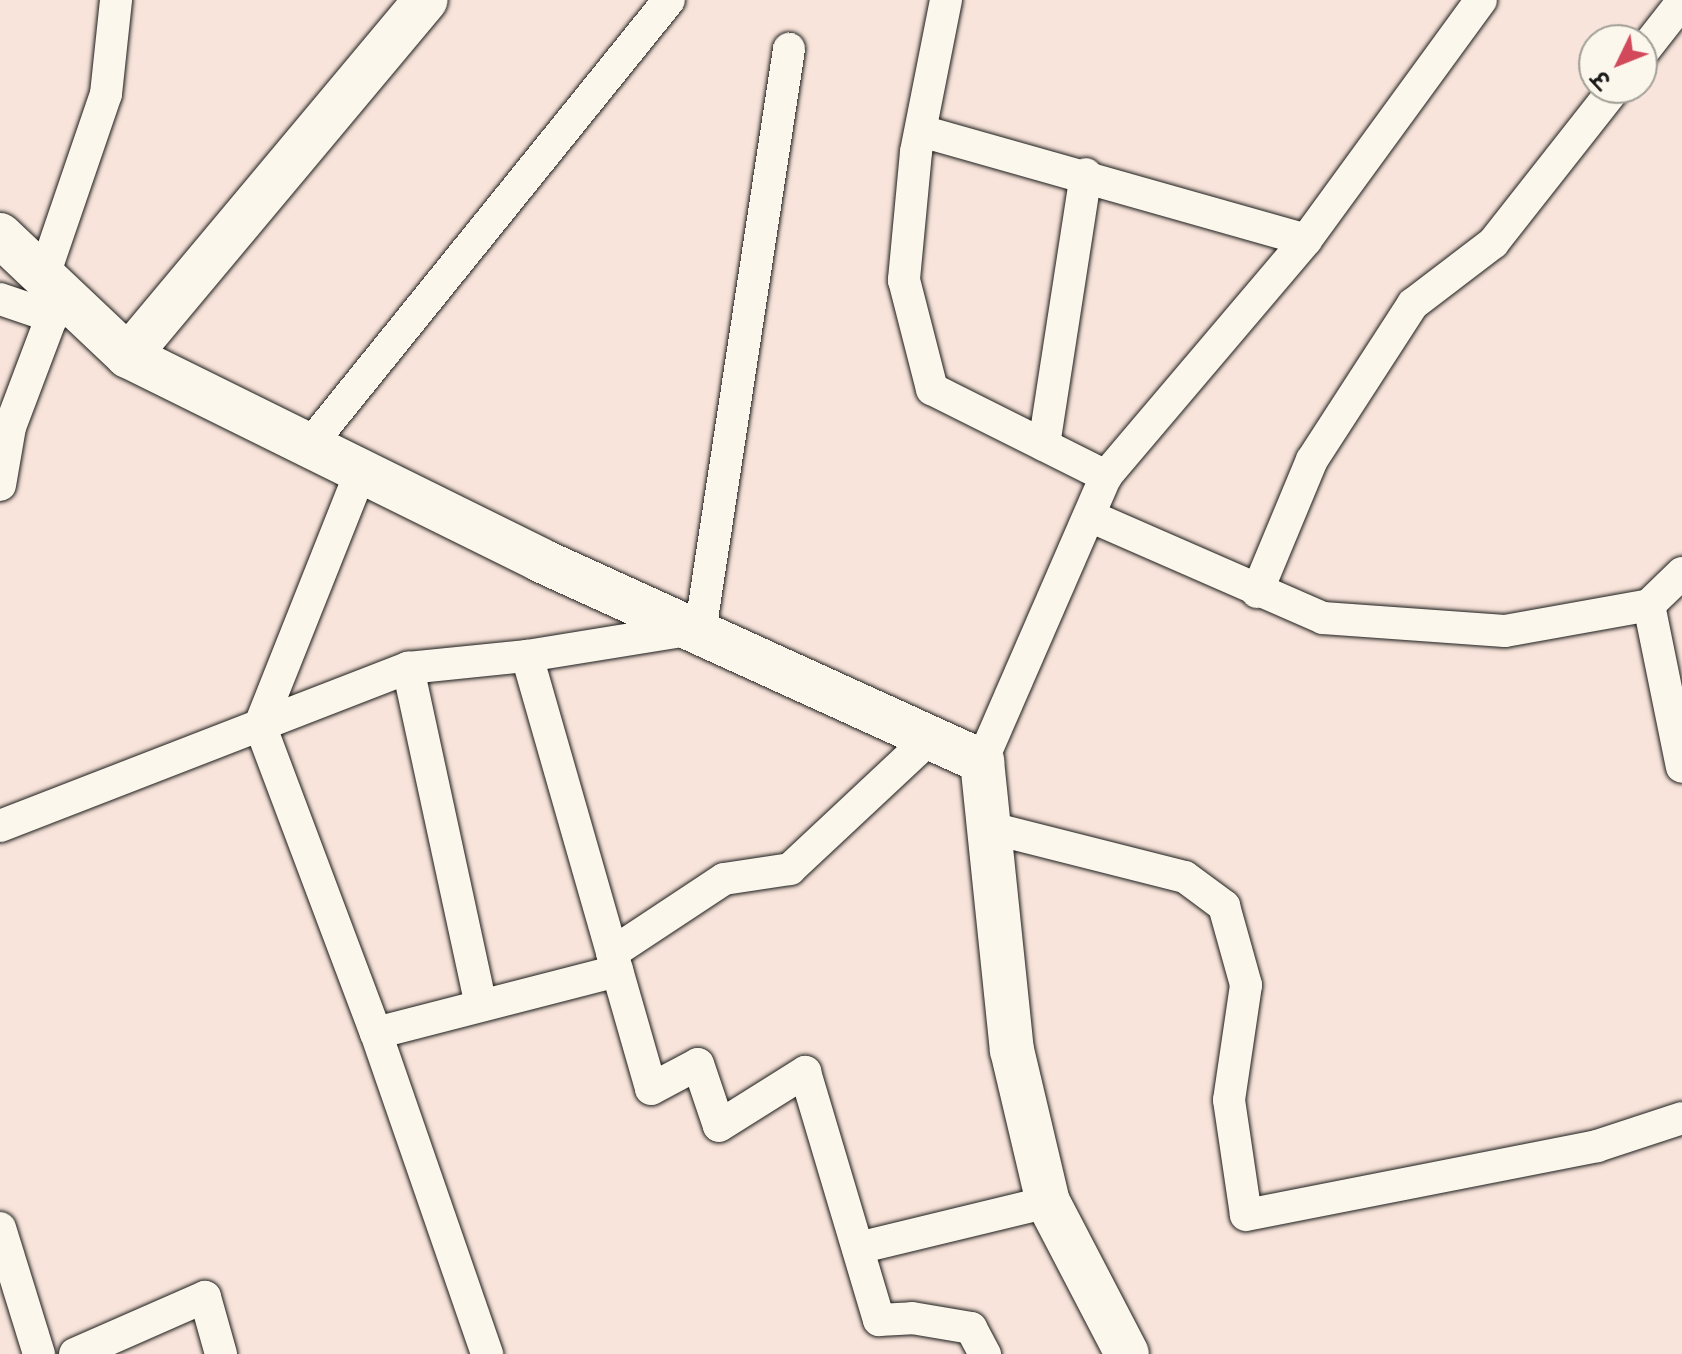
<!DOCTYPE html>
<meta charset="utf-8">
<style>
body{margin:0}
#map{position:relative;width:1682px;height:1354px;overflow:hidden;background:#f8e4da;font-family:Itim,"Playpen Sans Deva",sans-serif}
div>[style]{position:absolute}
.roads{filter:drop-shadow(0 0 2px #1c1c1c) drop-shadow(0 0 2px #1c1c1c)}
.street>*{height:32px;margin:-16px;padding:0 16px;transform-origin:16px;border-radius:16px;background:#fbf7ec}
.secondary>*{height:44px;margin:-22px;padding:0 22px;transform-origin:22px;border-radius:22px;background:#fbf7ec}
span{translate:-50% -50%;white-space:nowrap;text-align:center;line-height:1.15;-webkit-text-stroke:6px #fbf7ec;paint-order:stroke}
.north{position:absolute;left:1578px;top:24px;width:80px;height:80px;box-sizing:border-box;background:#fbf7ec;border:2px solid #a29f99;border-radius:50%;rotate:227deg;font-size:22px;font-weight:700;line-height:32px;text-align:center;color:#1c1c1c}
.north::after{content:'';display:block;margin:auto;width:28px;height:36px;background:#d1495b;clip-path:polygon(50% 0,100% 100%,50% 72%,0 100%)}
</style>
<div id="map">
<div class="roads">
<div class="street">
<div style="left:946px;top:0;width:155px;rotate:101.2deg"></div>
<div style="left:916px;top:152px;width:129px;rotate:95.4deg"></div>
<div style="left:904px;top:280px;width:113px;rotate:75.6deg"></div>
<div style="left:932px;top:389px;width:195px;rotate:26.6deg"></div>
<div style="left:1642px;top:53px;width:65px;rotate:-51.9deg"></div>
<div style="left:921px;top:131px;width:400px;rotate:15.8deg"></div>
<div style="left:44px;top:275px;width:191px;rotate:-71.1deg"></div>
<div style="left:106px;top:94px;width:95px;rotate:-83.9deg"></div>
<div style="left:0;top:299px;width:56px;rotate:18.8deg"></div>
<div style="left:1044px;top:445px;width:274px;rotate:-81.2deg"></div>
<div style="left:309px;top:446px;width:573px;rotate:-51.09deg"></div>
<div style="left:361px;top:471px;width:273px;rotate:111.7deg"></div>
<div style="left:260px;top:725px;width:329px;rotate:69.4deg"></div>
<div style="left:376px;top:1033px;width:340px;rotate:70.9deg"></div>
<div style="left:0;top:485px;width:59px;rotate:-80.2deg"></div>
<div style="left:10px;top:427px;width:141px;rotate:-69.3deg"></div>
<div style="left:1092px;top:517px;width:252px;rotate:23.6deg"></div>
<div style="left:1323px;top:618px;width:182px;rotate:4.1deg"></div>
<div style="left:1505px;top:631px;width:146px;rotate:-10.2deg"></div>
<div style="left:1649px;top:605px;width:46px;rotate:-44.1deg"></div>
<div style="left:1257px;top:592px;width:143px;rotate:-67.4deg"></div>
<div style="left:1312px;top:460px;width:186px;rotate:-57.1deg"></div>
<div style="left:1413px;top:304px;width:101px;rotate:-37.3deg"></div>
<div style="left:1493px;top:243px;width:197px;rotate:-51.8deg"></div>
<div style="left:1649px;top:605px;width:165px;rotate:78.5deg"></div>
<div style="left:700px;top:632px;width:590px;rotate:-81.32deg"></div>
<div style="left:527px;top:656px;width:450px;rotate:74deg"></div>
<div style="left:651px;top:1089px;width:53px;rotate:-28deg"></div>
<div style="left:698px;top:1064px;width:65px;rotate:71.3deg"></div>
<div style="left:719px;top:1126px;width:102px;rotate:-32.1deg"></div>
<div style="left:805px;top:1072px;width:259px;rotate:73.4deg"></div>
<div style="left:879px;top:1320px;width:33px;rotate:-3deg"></div>
<div style="left:912px;top:1318px;width:60px;rotate:9.6deg"></div>
<div style="left:971px;top:1328px;width:30px;rotate:62deg"></div>
<div style="left:408px;top:668px;width:345px;rotate:77.8deg"></div>
<div style="left:982px;top:761px;width:311px;rotate:-66.5deg"></div>
<div style="left:1106px;top:476px;width:309px;rotate:-49.7deg"></div>
<div style="left:1306px;top:240px;width:297px;rotate:-53.9deg"></div>
<div style="left:0;top:826px;width:438px;rotate:-21.2deg"></div>
<div style="left:408px;top:668px;width:120px;rotate:-5.8deg"></div>
<div style="left:527px;top:656px;width:168px;rotate:-9.2deg"></div>
<div style="left:987px;top:827px;width:204px;rotate:14.2deg"></div>
<div style="left:1185px;top:877px;width:49px;rotate:36.6deg"></div>
<div style="left:1224px;top:906px;width:82px;rotate:74.4deg"></div>
<div style="left:1246px;top:985px;width:116px;rotate:98.4deg"></div>
<div style="left:1229px;top:1100px;width:116px;rotate:81.6deg"></div>
<div style="left:1246px;top:1215px;width:358px;rotate:-11.1deg"></div>
<div style="left:1597px;top:1146px;width:89px;rotate:-18.2deg"></div>
<div style="left:612px;top:953px;width:134px;rotate:-33.5deg"></div>
<div style="left:724px;top:879px;width:67px;rotate:-8.6deg"></div>
<div style="left:790px;top:869px;width:190px;rotate:-43.1deg"></div>
<div style="left:376px;top:1033px;width:249px;rotate:-14.4deg"></div>
<div style="left:0;top:1228px;width:132px;rotate:72.8deg"></div>
<div style="left:858px;top:1248px;width:195px;rotate:-13.6deg"></div>
<div style="left:75px;top:1354px;width:142px;rotate:-23.7deg"></div>
<div style="left:205px;top:1297px;width:59px;rotate:74.3deg"></div>
</div>
<div class="secondary">
<div style="left:0;top:235px;width:176px;rotate:43.4deg"></div>
<div style="left:128px;top:356px;width:460px;rotate:26.3deg"></div>
<div style="left:540px;top:560px;width:486px;rotate:24.5deg"></div>
<div style="left:982px;top:761px;width:291px;rotate:84.1deg"></div>
<div style="left:1012px;top:1050px;width:156px;rotate:76.7deg"></div>
<div style="left:1048px;top:1202px;width:171px;rotate:62.5deg"></div>
<div style="left:128px;top:356px;width:464px;rotate:-50.1deg"></div>
</div>
</div>
<div class="north">उ</div>
</div>
